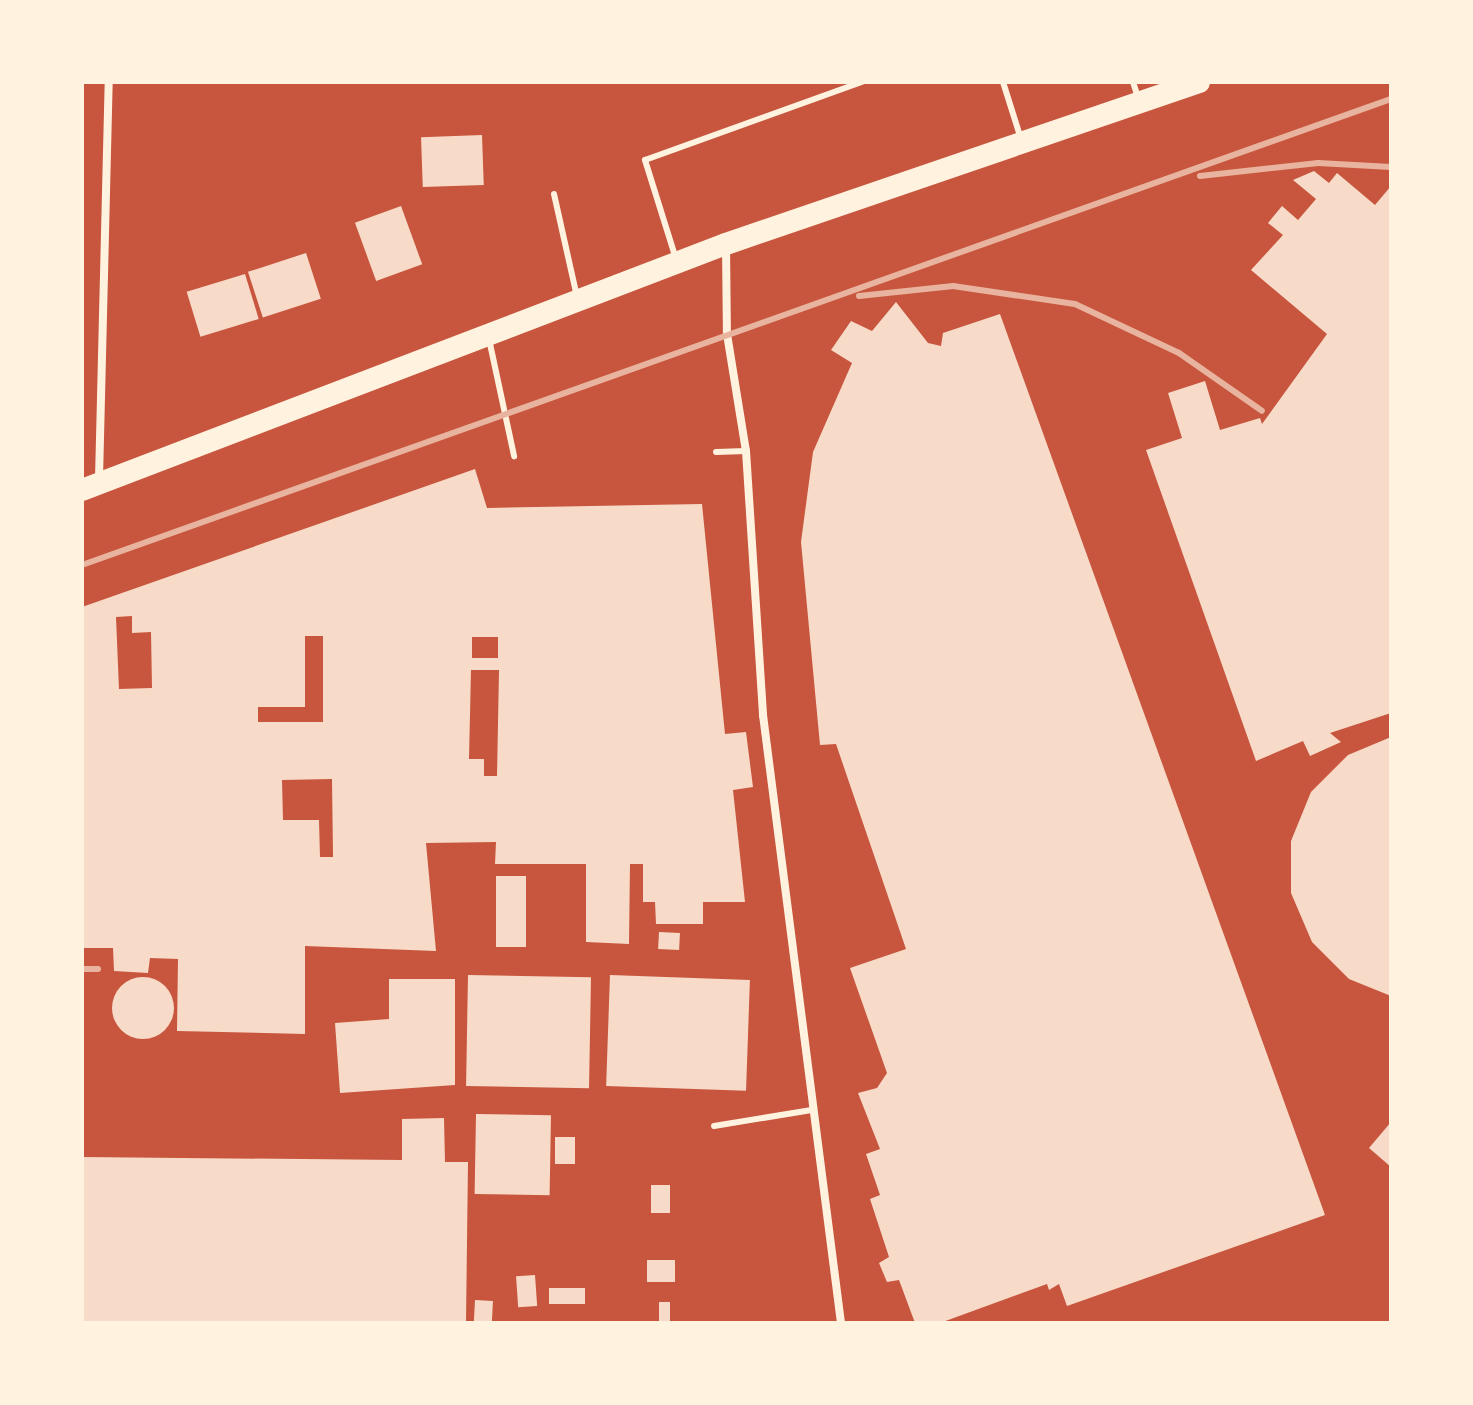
<!DOCTYPE html>
<style>
body{margin:0}
#map{position:relative;width:1473px;height:1405px;overflow:hidden;background:#c8553d;font-family:Manrope,sans-serif}
div>[style]{position:absolute}
.building>*{inset:0;background:#f7dbc8;transform-origin:0 0}
.round{border-radius:50%}
.service>*{height:6px;margin:-3px;padding:0 3px;transform-origin:3px;border-radius:3px;background:#fff3e0}
.minor>*{height:8px;margin:-4px;padding:0 4px;transform-origin:4px;border-radius:4px;background:#fff3e0}
.trunk>*{height:22px;margin:-11px;padding:0 11px;transform-origin:11px;border-radius:11px;background:#fff3e0}
.rail>*{height:6px;margin:-3px;padding:0 3px;transform-origin:3px;border-radius:3px;background:#e9b49f}
span{translate:-50% -50%;white-space:nowrap;text-align:center;line-height:1.15;-webkit-text-stroke:8px #fff3e0;paint-order:stroke}
.frame{position:absolute;inset:0;border:84px solid #fff3e0;pointer-events:none}
</style>
<div id="map">
<div class="building">
<div style="left:482px;top:135px;width:50px;height:61px;rotate:88deg"></div>
<div style="clip-path:polygon(1314px 171px,1329px 183px,1337px 173px,1375px 205px,1391px 186px,1391px 713px,1330px 733px,1341px 742px,1310px 756px,1303px 741px,1256px 761px,1146px 450px,1182px 438px,1168px 393px,1205px 381px,1220px 430px,1260px 418px,1262px 424px,1327px 334px,1251px 270px,1283px 235px,1268px 223px,1282px 206px,1298px 220px,1316px 199px,1293px 180px)"></div>
<div style="left:401px;top:206px;width:62px;height:49px;rotate:70deg"></div>
<div style="left:306px;top:253px;width:48px;height:61px;rotate:72deg"></div>
<div style="left:245px;top:274px;width:47px;height:61px;rotate:73deg"></div>
<div style="clip-path:polygon(896px 302px,928px 343px,941px 346px,943px 333px,1000px 314px,1325px 1215px,1067px 1306px,1059px 1284px,1049px 1290px,1047px 1284px,940px 1323px,915px 1323px,899px 1280px,887px 1282px,879px 1263px,889px 1257px,870px 1199px,880px 1195px,866px 1154px,880px 1149px,858px 1093px,877px 1088px,887px 1073px,850px 968px,906px 949px,836px 744px,820px 745px,801px 542px,813px 452px,852px 363px,831px 350px,851px 321px,872px 331px)"></div>
<div style="clip-path:polygon(evenodd,475px 469px,487px 508px,702px 504px,725px 734px,746px 732px,753px 787px,733px 790px,745px 902px,703px 902px,703px 924px,656px 924px,655px 902px,643px 902px,643px 864px,630px 864px,629px 944px,586px 942px,586px 864px,495px 864px,496px 842px,426px 843px,436px 951px,305px 946px,305px 1034px,177px 1031px,178px 959px,150px 958px,148px 973px,114px 971px,113px 948px,82px 948px,82px 607px,475px 469px,132px 616px,132px 633px,151px 632px,152px 688px,119px 689px,116px 617px,132px 616px,475px 469px,305px 636px,323px 636px,323px 722px,258px 722px,258px 707px,305px 707px,305px 636px,475px 469px,472px 637px,498px 637px,498px 658px,472px 658px,472px 637px,475px 469px,471px 670px,499px 670px,497px 776px,484px 776px,484px 759px,469px 759px,471px 670px,475px 469px,332px 779px,333px 857px,320px 857px,319px 820px,283px 820px,282px 780px,332px 779px)"></div>
<div style="clip-path:polygon(1391px 737px,1391px 996px,1349px 979px,1312px 942px,1291px 893px,1291px 841px,1311px 792px,1348px 755px)"></div>
<div style="left:526px;top:876px;width:71px;height:30px;rotate:90deg"></div>
<div style="left:659px;top:932px;width:21px;height:17px;rotate:3deg"></div>
<div style="left:468px;top:975px;width:123px;height:111px;rotate:1deg"></div>
<div style="left:610px;top:975px;width:140px;height:111px;rotate:2deg"></div>
<div class="round" style="left:112px;top:977px;width:62px;height:62px"></div>
<div style="clip-path:polygon(389px 979px,455px 979px,455px 1085px,340px 1093px,335px 1023px,389px 1019px)"></div>
<div style="left:476px;top:1114px;width:75px;height:80px;rotate:1deg"></div>
<div style="clip-path:polygon(444px 1118px,445px 1162px,468px 1162px,466px 1323px,82px 1323px,82px 1157px,402px 1160px,402px 1119px)"></div>
<div style="clip-path:polygon(1391px 1122px,1391px 1167px,1369px 1148px)"></div>
<div style="left:575px;top:1137px;width:27px;height:20px;rotate:90deg"></div>
<div style="left:651px;top:1185px;width:19px;height:28px"></div>
<div style="left:647px;top:1260px;width:28px;height:22px"></div>
<div style="left:535px;top:1275px;width:31px;height:19px;rotate:86deg"></div>
<div style="left:549px;top:1288px;width:36px;height:16px"></div>
<div style="left:475px;top:1300px;width:18px;height:23px;rotate:3deg"></div>
<div style="left:659px;top:1302px;width:11px;height:21px"></div>
</div>
<div class="service">
<div style="left:1003px;top:82px;width:60px;rotate:72.5deg"></div>
<div style="left:1133px;top:82px;width:16px;rotate:72deg"></div>
<div style="left:554px;top:194px;width:106px;rotate:77.4deg"></div>
<div style="left:676px;top:259px;width:104px;rotate:-107.4deg"></div>
<div style="left:645px;top:160px;width:231px;rotate:-19.8deg"></div>
<div style="left:489px;top:339px;width:120px;rotate:77.9deg"></div>
<div style="left:716px;top:452px;width:30px;rotate:-2deg"></div>
<div style="left:714px;top:1126px;width:99px;rotate:-9.3deg"></div>
</div>
<div class="minor">
<div style="left:726px;top:245px;width:89px;rotate:89.4deg"></div>
<div style="left:727px;top:334px;width:119px;rotate:80.8deg"></div>
<div style="left:746px;top:451px;width:265px;rotate:86.3deg"></div>
<div style="left:763px;top:715px;width:613px;rotate:82.69deg"></div>
<div style="left:99px;top:479px;width:397px;rotate:-88.6deg"></div>
</div>
<div class="trunk">
<div style="left:82px;top:490px;width:689px;rotate:-20.91deg"></div>
<div style="left:726px;top:244px;width:500px;rotate:-18.9deg"></div>
</div>
<div class="rail">
<div style="left:1200px;top:176px;width:119px;rotate:-6.3deg"></div>
<div style="left:1318px;top:163px;width:73px;rotate:3.1deg"></div>
<div style="left:859px;top:296px;width:95px;rotate:-6.1deg"></div>
<div style="left:953px;top:286px;width:123px;rotate:8.4deg"></div>
<div style="left:1075px;top:304px;width:115px;rotate:25.2deg"></div>
<div style="left:1179px;top:353px;width:101px;rotate:34.9deg"></div>
<div style="left:82px;top:565px;width:1389px;rotate:-19.6deg"></div>
<div style="left:82px;top:969px;width:16px"></div>
</div>
<div class="frame"></div>
</div>
